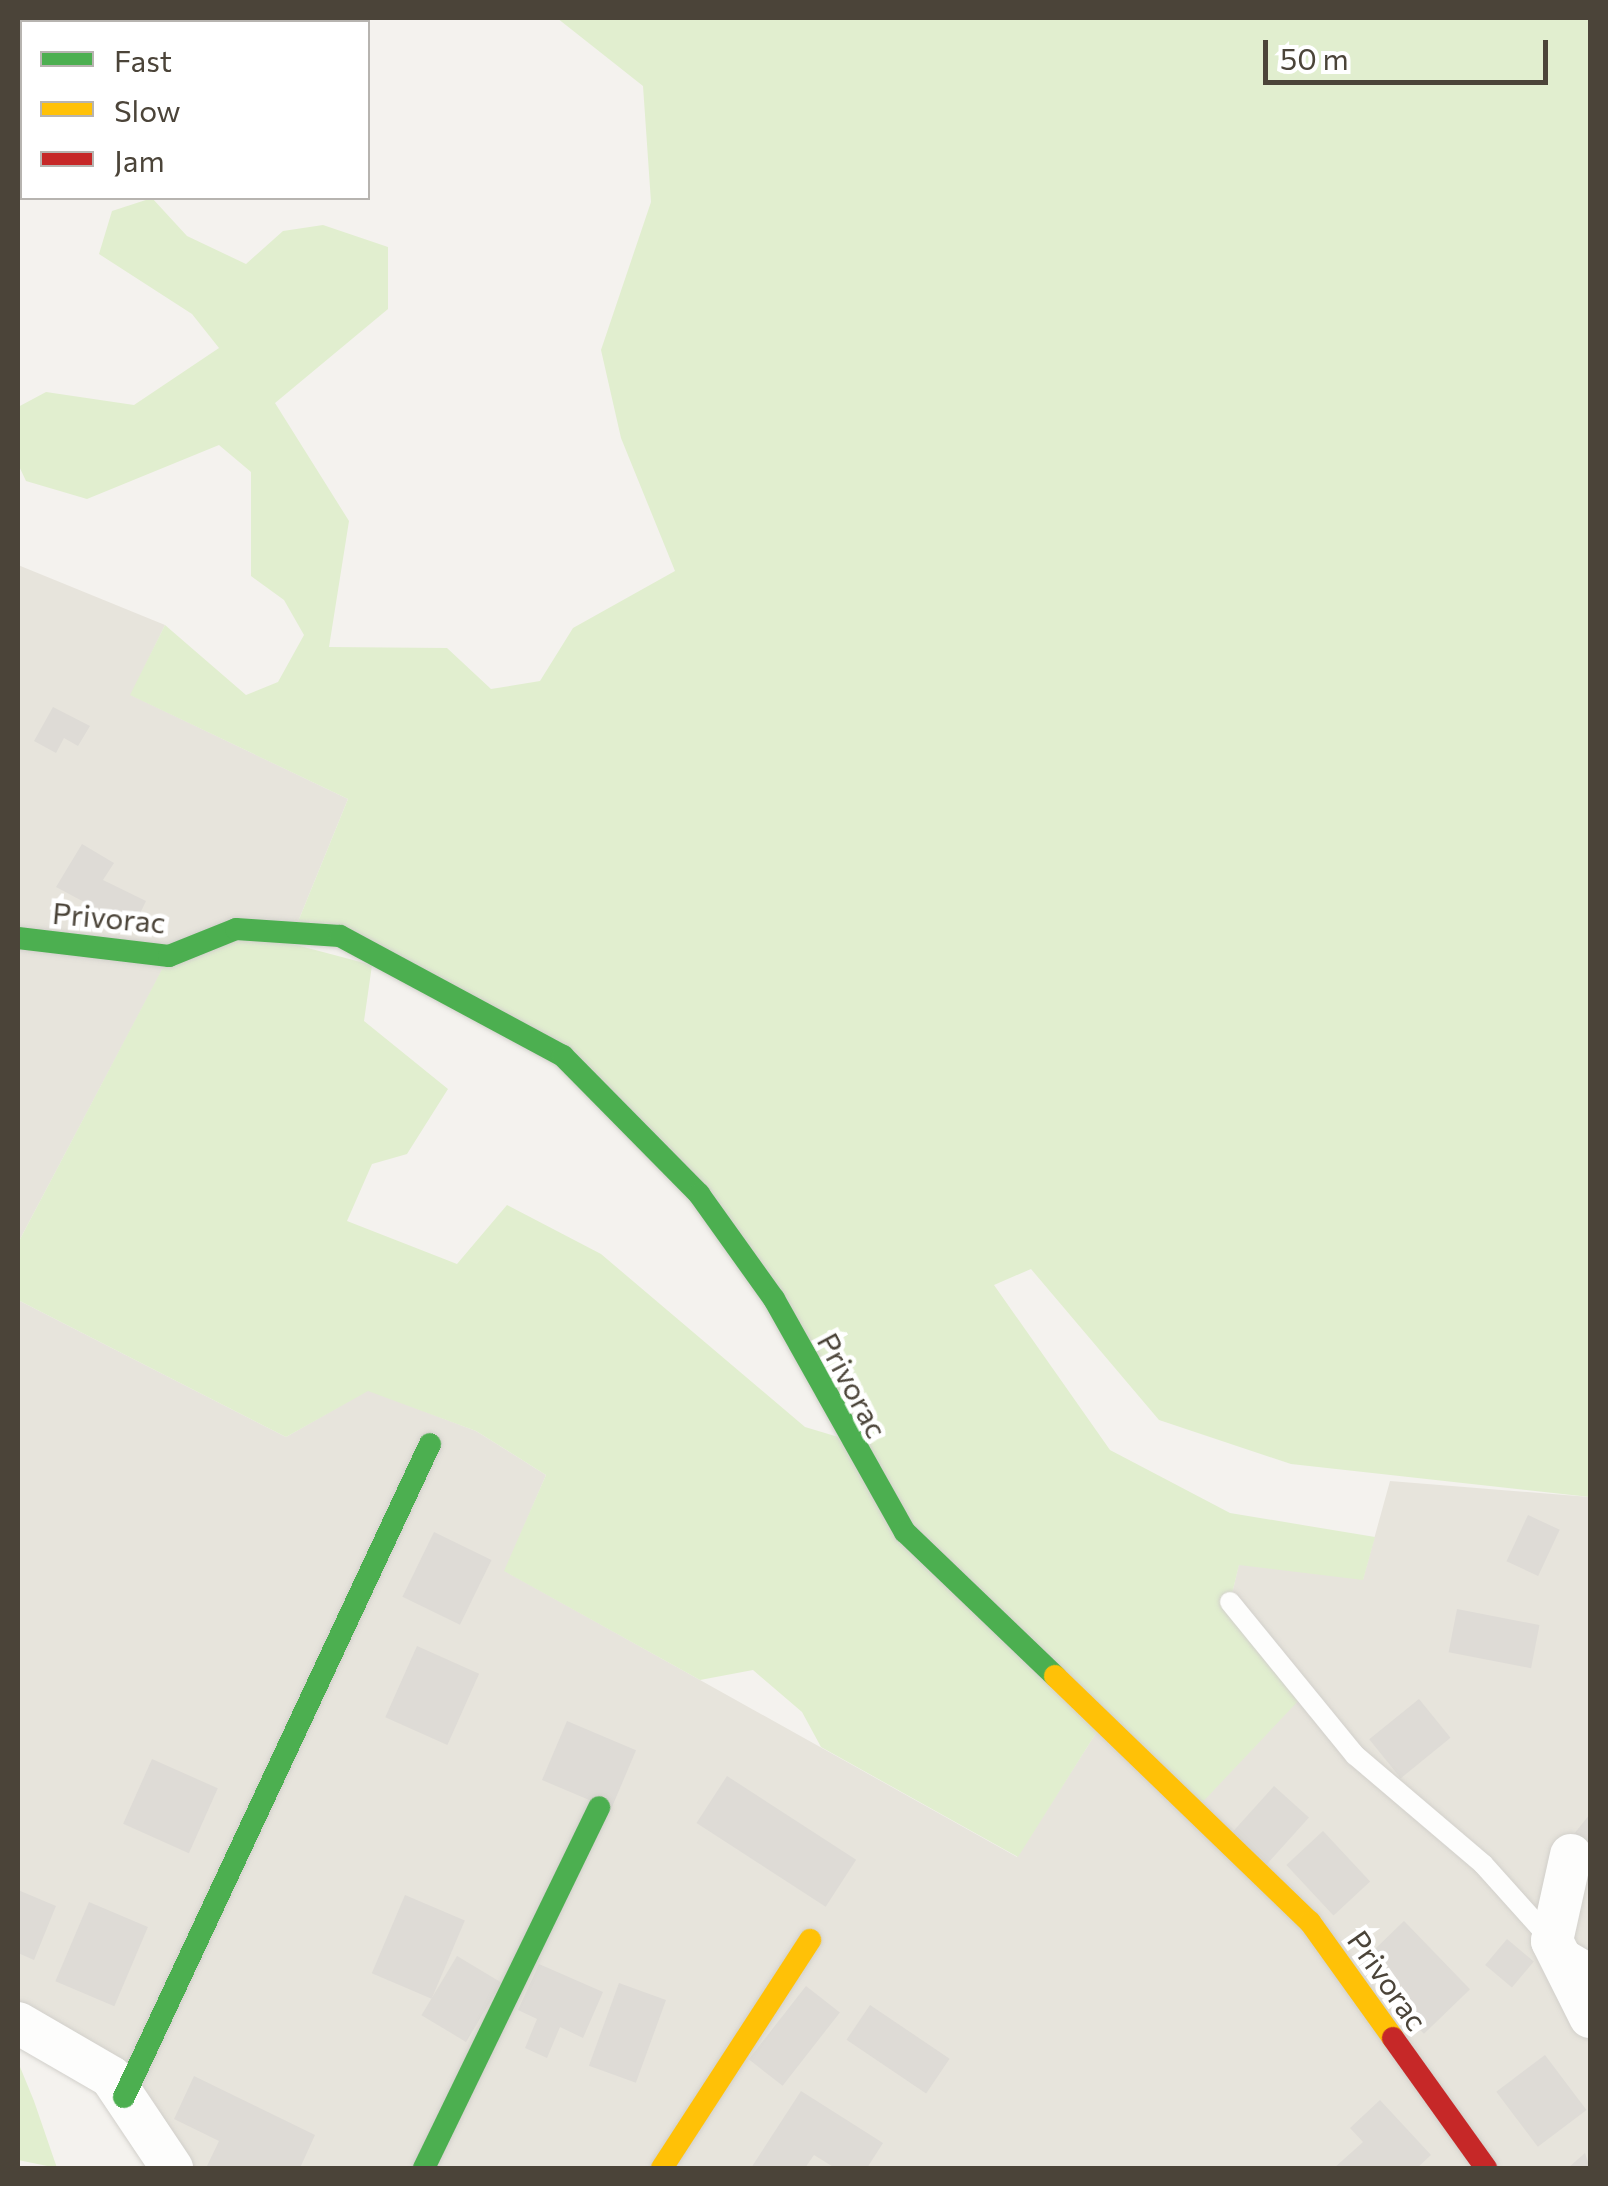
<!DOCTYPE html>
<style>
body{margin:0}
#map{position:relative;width:1608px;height:2186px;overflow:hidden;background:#f4f2ee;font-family:Commissioner,sans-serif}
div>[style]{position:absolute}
.residential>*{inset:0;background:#e7e4dc}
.green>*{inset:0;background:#e1eecf}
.building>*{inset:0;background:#dedbd6;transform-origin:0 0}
.roads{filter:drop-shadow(0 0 2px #d2d0cb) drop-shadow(0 0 2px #d2d0cb)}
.lane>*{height:20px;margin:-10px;padding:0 10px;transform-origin:10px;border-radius:10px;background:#fdfdfc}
.street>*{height:42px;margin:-21px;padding:0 21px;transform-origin:21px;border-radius:21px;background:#fdfdfc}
.fast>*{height:22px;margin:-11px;padding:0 11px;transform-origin:11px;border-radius:11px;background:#4caf50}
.slow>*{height:22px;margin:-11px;padding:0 11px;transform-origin:11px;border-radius:11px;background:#ffc107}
.jam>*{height:22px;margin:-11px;padding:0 11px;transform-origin:11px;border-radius:11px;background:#c62828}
span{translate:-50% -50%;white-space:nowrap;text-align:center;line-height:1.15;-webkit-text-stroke:9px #fff;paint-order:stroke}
.street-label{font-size:30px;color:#4b4439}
.frame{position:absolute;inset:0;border:20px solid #4b4439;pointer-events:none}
.legend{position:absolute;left:20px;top:20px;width:350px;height:180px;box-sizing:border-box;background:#fff;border:2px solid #b7b4b0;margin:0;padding:12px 18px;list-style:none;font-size:30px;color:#4b4439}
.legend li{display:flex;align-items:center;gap:20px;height:50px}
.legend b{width:50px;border:2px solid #b7b4b0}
.scale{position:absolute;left:1263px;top:40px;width:285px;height:45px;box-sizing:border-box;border:5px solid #4b4439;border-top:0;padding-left:12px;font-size:30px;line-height:35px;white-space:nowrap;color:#4b4439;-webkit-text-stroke:8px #fff;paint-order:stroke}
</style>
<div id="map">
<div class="residential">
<div style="clip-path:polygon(18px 565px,165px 625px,131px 695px,348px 799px,293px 934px,169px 957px,18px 1243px)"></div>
<div style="clip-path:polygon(18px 1300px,286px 1437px,368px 1390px,476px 1431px,546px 1475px,505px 1571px,1017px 1857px,1103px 1722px,1230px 1602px,1239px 1564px,1363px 1579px,1390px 1481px,1590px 1497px,1590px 2168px,176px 2168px,18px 2016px)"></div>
</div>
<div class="green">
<div style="clip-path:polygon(18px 18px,127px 22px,22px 22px,18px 156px)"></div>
<div style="clip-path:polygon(557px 18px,1590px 18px,1590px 1497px,1291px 1464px,1159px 1420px,1031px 1269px,994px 1285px,1110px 1450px,1230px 1513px,1375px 1537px,1363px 1580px,1239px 1565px,1230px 1602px,1301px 1698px,1196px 1809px,1103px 1722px,1018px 1857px,821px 1747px,802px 1712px,753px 1670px,700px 1680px,504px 1571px,546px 1475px,476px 1431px,368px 1391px,286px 1437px,18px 1300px,18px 1243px,169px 956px,236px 929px,372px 965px,364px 1021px,448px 1089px,407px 1154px,372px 1164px,347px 1221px,457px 1264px,507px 1205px,601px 1254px,805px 1427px,845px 1439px,774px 1299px,644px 1128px,563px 1056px,377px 948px,293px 934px,348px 799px,130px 695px,165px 625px,246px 695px,278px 682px,304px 635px,284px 600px,251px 576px,251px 472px,219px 445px,87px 499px,26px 481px,18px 464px,18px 407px,46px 392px,134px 405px,219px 348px,192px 314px,99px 254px,112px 211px,152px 198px,187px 236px,246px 264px,283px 231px,323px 225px,388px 247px,388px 309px,275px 403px,349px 521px,329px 647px,447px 648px,491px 689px,540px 681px,573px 628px,675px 571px,621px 438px,601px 350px,651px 202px,643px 86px)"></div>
<div style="clip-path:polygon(18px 2062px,34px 2101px,57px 2168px,18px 2160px)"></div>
</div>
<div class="building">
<div style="clip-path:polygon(53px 707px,90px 726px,78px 746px,64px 738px,56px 753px,34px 741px)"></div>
<div style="clip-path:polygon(82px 844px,114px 863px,103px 880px,146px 901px,133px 928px,56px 887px)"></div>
<div style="left:1528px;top:1515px;width:35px;height:51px;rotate:25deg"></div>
<div style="left:434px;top:1532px;width:64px;height:72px;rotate:26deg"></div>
<div style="left:1457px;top:1609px;width:84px;height:44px;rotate:11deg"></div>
<div style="left:417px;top:1646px;width:68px;height:78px;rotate:24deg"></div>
<div style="left:1419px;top:1699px;width:50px;height:64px;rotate:51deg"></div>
<div style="left:567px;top:1721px;width:75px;height:64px;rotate:23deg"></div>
<div style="left:152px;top:1759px;width:72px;height:71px;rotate:24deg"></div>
<div style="left:727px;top:1776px;width:154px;height:56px;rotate:33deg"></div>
<div style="left:1274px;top:1786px;width:47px;height:66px;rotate:42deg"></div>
<div style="clip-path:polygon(1590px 1814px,1590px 1847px,1574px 1834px)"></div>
<div style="left:1323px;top:1831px;width:69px;height:50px;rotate:47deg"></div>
<div style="clip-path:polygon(18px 1890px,56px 1906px,34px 1960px,18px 1953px)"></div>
<div style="left:405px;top:1895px;width:65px;height:85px;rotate:23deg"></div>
<div style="left:89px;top:1902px;width:64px;height:86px;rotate:23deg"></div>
<div style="left:1404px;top:1921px;width:95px;height:64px;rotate:46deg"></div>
<div style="left:1507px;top:1939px;width:35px;height:34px;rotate:40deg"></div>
<div style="left:457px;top:1956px;width:52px;height:69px;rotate:31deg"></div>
<div style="clip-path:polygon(539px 1964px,603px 1992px,583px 2038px,560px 2027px,547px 2058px,525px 2048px,537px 2019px,518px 2010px)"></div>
<div style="left:619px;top:1983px;width:50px;height:88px;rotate:20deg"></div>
<div style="left:806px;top:1986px;width:43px;height:93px;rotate:38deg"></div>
<div style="left:870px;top:2005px;width:96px;height:42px;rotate:34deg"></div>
<div style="left:1545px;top:2055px;width:69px;height:61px;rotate:53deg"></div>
<div style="clip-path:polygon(194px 2076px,315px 2135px,300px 2168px,206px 2168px,219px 2141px,174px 2119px)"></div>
<div style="clip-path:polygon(801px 2091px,883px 2143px,867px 2168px,835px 2168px,814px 2155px,805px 2168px,751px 2168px)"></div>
<div style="clip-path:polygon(1380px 2100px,1431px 2155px,1417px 2168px,1334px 2168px,1363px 2142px,1350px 2128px)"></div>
<div style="clip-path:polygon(1585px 2153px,1590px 2168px,1568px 2168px)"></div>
</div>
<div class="roads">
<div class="lane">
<div style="left:1230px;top:1602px;width:198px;rotate:50.8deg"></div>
<div style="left:1355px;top:1755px;width:168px;rotate:40.4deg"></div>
<div style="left:1483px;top:1864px;width:103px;rotate:48.1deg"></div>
<div style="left:1552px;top:1941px;width:44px;rotate:30.1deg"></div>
</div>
<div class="street">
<div style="left:1571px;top:1855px;width:88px;rotate:102.5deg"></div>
<div style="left:1552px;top:1941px;width:85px;rotate:63.4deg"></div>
<div style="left:18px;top:2023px;width:108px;rotate:30.1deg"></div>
<div style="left:111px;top:2077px;width:110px;rotate:56.2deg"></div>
</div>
<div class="fast">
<div style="left:18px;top:938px;width:152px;rotate:6.8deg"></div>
<div style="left:169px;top:956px;width:72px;rotate:-21.9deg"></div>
<div style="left:236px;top:929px;width:104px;rotate:3.9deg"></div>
<div style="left:340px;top:936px;width:253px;rotate:28.3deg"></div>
<div style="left:563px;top:1056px;width:194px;rotate:45.4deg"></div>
<div style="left:699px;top:1194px;width:129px;rotate:54.5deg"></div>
<div style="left:774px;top:1299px;width:267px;rotate:60.7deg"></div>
<div style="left:905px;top:1532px;width:208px;rotate:43.8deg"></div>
<div style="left:124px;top:2097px;width:721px;rotate:-64.89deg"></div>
<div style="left:424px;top:2168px;width:401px;rotate:-64.1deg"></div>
</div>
<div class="slow">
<div style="left:1055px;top:1676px;width:354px;rotate:44deg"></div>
<div style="left:1310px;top:1922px;width:143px;rotate:54.4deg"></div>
<div style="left:662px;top:2168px;width:272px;rotate:-57deg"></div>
</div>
<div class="jam">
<div style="left:1393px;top:2038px;width:160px;rotate:54.4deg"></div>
</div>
</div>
<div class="street-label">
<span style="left:109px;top:917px;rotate:5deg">Privorac</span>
<span style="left:853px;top:1385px;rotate:62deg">Privorac</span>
<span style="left:1388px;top:1980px;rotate:55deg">Privorac</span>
</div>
<div class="frame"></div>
<ul class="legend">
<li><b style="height:12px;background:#4caf50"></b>Fast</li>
<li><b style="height:12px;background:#ffc107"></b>Slow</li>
<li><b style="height:12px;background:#c62828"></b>Jam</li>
</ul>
<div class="scale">50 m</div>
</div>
